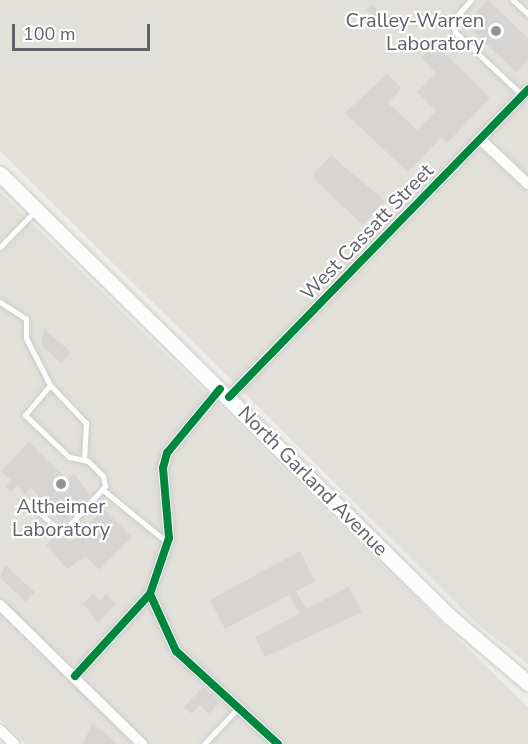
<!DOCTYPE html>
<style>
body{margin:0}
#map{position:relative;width:528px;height:744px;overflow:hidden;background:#efeeea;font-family:"Nunito Sans",sans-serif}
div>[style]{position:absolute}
.education>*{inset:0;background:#e2e0da}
.building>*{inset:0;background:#d6d5d3}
.roads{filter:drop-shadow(0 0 2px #cbcccc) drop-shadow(0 0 2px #cbcccc)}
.lane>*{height:5px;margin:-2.5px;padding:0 2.5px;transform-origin:2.5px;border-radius:2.5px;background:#fdfcfc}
.street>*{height:10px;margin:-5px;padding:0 5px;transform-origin:5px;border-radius:5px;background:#fdfcfc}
.secondary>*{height:15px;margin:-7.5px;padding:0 7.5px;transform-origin:7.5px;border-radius:7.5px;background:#fdfcfc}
.cycleway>*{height:8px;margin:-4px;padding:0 4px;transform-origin:4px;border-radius:4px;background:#00873e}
.dots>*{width:16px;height:16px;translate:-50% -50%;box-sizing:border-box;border:3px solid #fff;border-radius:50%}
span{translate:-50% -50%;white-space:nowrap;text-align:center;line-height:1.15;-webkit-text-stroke:4.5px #fff;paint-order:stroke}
.poi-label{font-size:20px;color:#5f6368}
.right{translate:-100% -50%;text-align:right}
.street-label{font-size:20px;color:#5f6368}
.scale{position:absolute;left:12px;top:24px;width:138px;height:27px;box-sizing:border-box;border:3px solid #5f6368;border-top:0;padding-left:8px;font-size:18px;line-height:21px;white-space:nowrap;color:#5f6368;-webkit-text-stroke:4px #fff;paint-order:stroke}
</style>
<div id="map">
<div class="education">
<div style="clip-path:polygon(0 0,528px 0,528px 664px,476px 623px,0 151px)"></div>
<div style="clip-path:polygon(0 192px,528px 707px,528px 744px,26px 744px,0 719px)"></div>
</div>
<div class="building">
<div style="clip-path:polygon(488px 0,528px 38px,528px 60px,516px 72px,465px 24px)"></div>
<div style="clip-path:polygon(372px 4px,390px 23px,383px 29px,366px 9px)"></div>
<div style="clip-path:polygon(431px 40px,490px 98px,447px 143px,441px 138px,408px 172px,345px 113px,387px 74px,402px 88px,388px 103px,417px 130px,436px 111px,417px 92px,436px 73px,422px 59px)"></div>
<div style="clip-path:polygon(331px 155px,385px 201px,363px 225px,317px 182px,313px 174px)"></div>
<div style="clip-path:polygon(44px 329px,71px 352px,61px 363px,41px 345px)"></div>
<div style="clip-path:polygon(29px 442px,68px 480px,74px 474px,90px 495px,62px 524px,31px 488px,25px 494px,17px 486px,11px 492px,5px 486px,11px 480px,1px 471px)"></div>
<div style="clip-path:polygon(104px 509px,132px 537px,99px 570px,86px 556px,67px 569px,46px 545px,56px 534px,70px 542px)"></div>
<div style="clip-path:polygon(300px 551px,315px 581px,296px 591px,306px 609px,349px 587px,362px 612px,265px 657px,255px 637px,299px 614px,289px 595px,225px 629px,210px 600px)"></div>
<div style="clip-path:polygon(5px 565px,35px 592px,26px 602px,0 578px)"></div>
<div style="clip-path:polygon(93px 594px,100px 601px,106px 594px,116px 604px,98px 623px,83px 604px)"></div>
<div style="clip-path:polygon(203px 687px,219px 703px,209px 714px,200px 705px,192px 714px,184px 707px)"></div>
<div style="clip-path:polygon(92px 723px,104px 732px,117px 744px,83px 744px)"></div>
</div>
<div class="roads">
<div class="lane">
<div style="left:471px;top:0;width:27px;rotate:132deg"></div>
<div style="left:453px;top:20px;width:12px;rotate:81deg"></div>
<div style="left:455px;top:32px;width:92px;rotate:43.2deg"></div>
<div style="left:513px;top:0;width:21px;rotate:43deg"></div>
<div style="left:0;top:247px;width:52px;rotate:-45.8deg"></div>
<div style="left:0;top:302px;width:31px;rotate:33deg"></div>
<div style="left:26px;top:319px;width:19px;rotate:90deg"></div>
<div style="left:26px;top:338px;width:53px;rotate:62.9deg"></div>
<div style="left:50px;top:385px;width:52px;rotate:46.5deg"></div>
<div style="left:86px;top:423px;width:35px;rotate:93deg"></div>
<div style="left:103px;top:490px;width:84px;rotate:39.2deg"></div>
<div style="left:27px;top:501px;width:47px;rotate:42.4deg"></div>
<div style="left:62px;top:533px;width:64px;rotate:-47.5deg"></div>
<div style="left:105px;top:486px;width:10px;rotate:-101deg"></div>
<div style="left:103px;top:476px;width:21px;rotate:-135deg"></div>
<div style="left:88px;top:461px;width:19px;rotate:-168deg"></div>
<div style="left:69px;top:457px;width:61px;rotate:-136.3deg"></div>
<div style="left:25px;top:415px;width:39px;rotate:-50deg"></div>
<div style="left:204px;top:744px;width:50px;rotate:-46.6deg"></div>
</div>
<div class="street">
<div style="left:480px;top:139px;width:66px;rotate:43.2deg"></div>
<div style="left:229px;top:397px;width:429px;rotate:-45.8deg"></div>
<div style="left:150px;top:594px;width:63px;rotate:65.5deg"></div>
<div style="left:176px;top:651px;width:138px;rotate:42.4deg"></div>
<div style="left:0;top:605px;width:199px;rotate:44.4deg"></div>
<div style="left:75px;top:676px;width:111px;rotate:-47.6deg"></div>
<div style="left:150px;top:594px;width:59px;rotate:-71.3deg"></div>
<div style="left:169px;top:538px;width:70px;rotate:-94.9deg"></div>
<div style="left:163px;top:468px;width:16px;rotate:-75deg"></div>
<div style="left:167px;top:453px;width:83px;rotate:-50.4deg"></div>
<div style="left:0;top:730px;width:20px;rotate:45deg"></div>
</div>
<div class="secondary">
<div style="left:0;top:174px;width:630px;rotate:44.55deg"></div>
<div style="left:449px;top:616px;width:104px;rotate:40.3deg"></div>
</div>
</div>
<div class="cycleway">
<div style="left:229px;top:397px;width:429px;rotate:-45.8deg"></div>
<div style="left:150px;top:594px;width:63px;rotate:65.5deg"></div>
<div style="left:176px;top:651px;width:138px;rotate:42.4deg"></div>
<div style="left:75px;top:676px;width:111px;rotate:-47.6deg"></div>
<div style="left:150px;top:594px;width:59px;rotate:-71.3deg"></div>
<div style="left:169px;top:538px;width:70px;rotate:-94.9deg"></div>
<div style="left:163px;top:468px;width:16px;rotate:-75deg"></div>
<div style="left:167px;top:453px;width:83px;rotate:-50.4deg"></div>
</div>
<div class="dots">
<div style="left:496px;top:31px;background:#919496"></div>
<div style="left:61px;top:484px;background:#919496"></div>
</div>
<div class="poi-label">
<span class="right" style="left:484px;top:32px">Cralley-Warren<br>Laboratory</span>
<span style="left:61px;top:518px">Altheimer<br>Laboratory</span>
</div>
<div class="street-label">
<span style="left:367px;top:232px;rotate:-46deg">West Cassatt Street</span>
<span style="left:313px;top:481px;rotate:45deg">North Garland Avenue</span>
</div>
<div class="scale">100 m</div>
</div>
